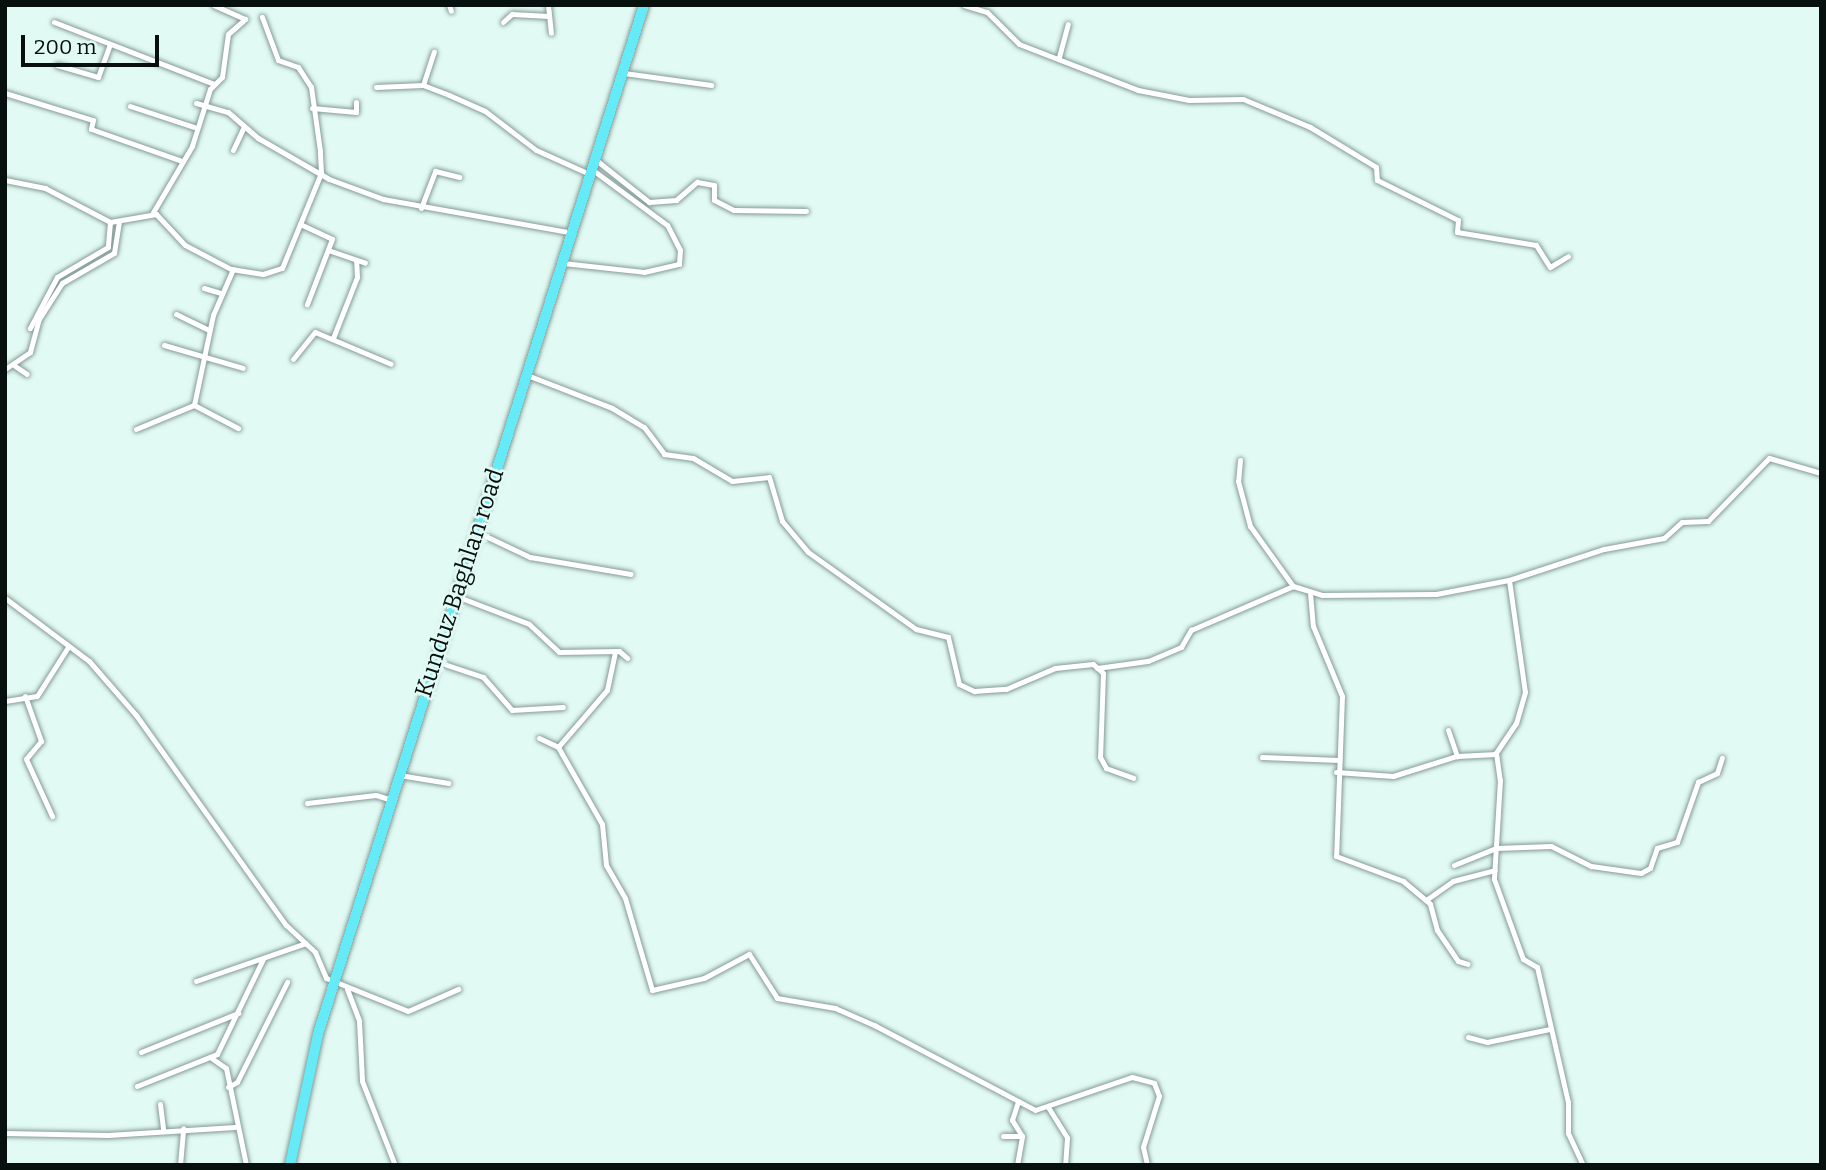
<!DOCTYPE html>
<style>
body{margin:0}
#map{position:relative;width:1826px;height:1170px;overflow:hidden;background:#e2faf4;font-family:Bitter,serif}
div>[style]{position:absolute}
.roads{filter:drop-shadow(0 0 2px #859b96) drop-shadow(0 0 2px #859b96)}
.street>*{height:5px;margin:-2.5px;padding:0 2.5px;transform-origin:2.5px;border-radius:2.5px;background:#fff}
.highway>*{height:10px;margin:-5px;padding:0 5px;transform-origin:5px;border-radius:5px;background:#64ebf7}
span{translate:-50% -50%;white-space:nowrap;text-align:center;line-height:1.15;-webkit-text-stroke:5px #e2faf4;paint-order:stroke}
.street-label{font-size:24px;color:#08100e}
.frame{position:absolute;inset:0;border:7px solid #08100e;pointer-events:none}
.scale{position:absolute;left:21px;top:35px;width:138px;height:32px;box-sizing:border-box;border:4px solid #08100e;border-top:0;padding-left:9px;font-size:21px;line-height:24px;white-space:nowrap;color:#08100e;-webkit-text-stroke:5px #e2faf4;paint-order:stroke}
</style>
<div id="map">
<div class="roads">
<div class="street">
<div style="left:449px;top:5px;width:6px;rotate:72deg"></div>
<div style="left:548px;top:5px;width:28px;rotate:84deg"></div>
<div style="left:964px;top:5px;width:24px;rotate:17deg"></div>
<div style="left:987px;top:12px;width:45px;rotate:45deg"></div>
<div style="left:1019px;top:44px;width:128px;rotate:21.1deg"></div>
<div style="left:1138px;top:90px;width:52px;rotate:11.1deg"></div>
<div style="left:1189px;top:100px;width:54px;rotate:-1.1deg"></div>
<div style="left:1243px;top:99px;width:73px;rotate:22.7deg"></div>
<div style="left:1310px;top:127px;width:77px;rotate:31.2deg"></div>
<div style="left:1376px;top:167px;width:13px;rotate:86deg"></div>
<div style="left:1377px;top:180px;width:90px;rotate:26.3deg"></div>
<div style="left:1458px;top:220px;width:12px;rotate:95deg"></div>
<div style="left:1457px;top:232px;width:80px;rotate:9.3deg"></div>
<div style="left:1536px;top:245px;width:26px;rotate:58deg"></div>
<div style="left:1550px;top:267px;width:21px;rotate:-31deg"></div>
<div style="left:54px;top:22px;width:172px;rotate:21.2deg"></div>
<div style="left:503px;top:22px;width:12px;rotate:-42deg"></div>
<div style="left:512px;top:14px;width:37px;rotate:3deg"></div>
<div style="left:1059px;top:57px;width:34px;rotate:-75deg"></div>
<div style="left:57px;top:65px;width:43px;rotate:16.3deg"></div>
<div style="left:98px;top:77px;width:35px;rotate:-70deg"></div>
<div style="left:624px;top:73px;width:88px;rotate:7.9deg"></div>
<div style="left:423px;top:85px;width:35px;rotate:-72deg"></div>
<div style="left:376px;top:87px;width:47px;rotate:-2.4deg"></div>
<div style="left:423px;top:85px;width:28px;rotate:21deg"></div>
<div style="left:449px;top:95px;width:39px;rotate:24deg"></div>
<div style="left:485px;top:111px;width:64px;rotate:37.4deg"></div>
<div style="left:536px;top:150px;width:61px;rotate:24.1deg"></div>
<div style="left:5px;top:93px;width:92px;rotate:17.1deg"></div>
<div style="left:93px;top:120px;width:9px;rotate:103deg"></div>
<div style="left:91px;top:129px;width:96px;rotate:19.4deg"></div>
<div style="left:196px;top:103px;width:33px;rotate:16deg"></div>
<div style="left:228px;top:112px;width:40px;rotate:41deg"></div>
<div style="left:258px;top:138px;width:82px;rotate:30deg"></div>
<div style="left:329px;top:179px;width:58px;rotate:20.3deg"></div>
<div style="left:383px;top:199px;width:193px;rotate:10.1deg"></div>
<div style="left:130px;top:106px;width:67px;rotate:18.2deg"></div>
<div style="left:312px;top:108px;width:44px;rotate:5.2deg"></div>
<div style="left:356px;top:112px;width:10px;rotate:-90deg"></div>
<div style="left:233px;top:150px;width:26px;rotate:-65deg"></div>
<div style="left:596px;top:160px;width:68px;rotate:38.4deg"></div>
<div style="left:649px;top:202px;width:27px;rotate:-4deg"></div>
<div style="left:676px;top:200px;width:28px;rotate:-41deg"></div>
<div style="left:697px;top:182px;width:17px;rotate:10deg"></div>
<div style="left:714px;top:185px;width:15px;rotate:90deg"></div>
<div style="left:714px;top:200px;width:22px;rotate:27deg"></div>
<div style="left:734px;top:210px;width:72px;rotate:0.8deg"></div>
<div style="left:5px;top:180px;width:41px;rotate:11.3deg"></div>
<div style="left:45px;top:188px;width:73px;rotate:27.6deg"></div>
<div style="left:110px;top:222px;width:25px;rotate:95deg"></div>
<div style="left:108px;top:247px;width:59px;rotate:149.5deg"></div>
<div style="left:57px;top:277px;width:58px;rotate:117.9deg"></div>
<div style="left:421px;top:208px;width:40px;rotate:-69deg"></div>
<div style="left:435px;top:171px;width:25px;rotate:14deg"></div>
<div style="left:152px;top:214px;width:79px;rotate:-59.5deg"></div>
<div style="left:192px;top:146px;width:60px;rotate:-72.5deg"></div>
<div style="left:210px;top:89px;width:17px;rotate:-45deg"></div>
<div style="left:222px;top:77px;width:43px;rotate:-82.1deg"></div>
<div style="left:228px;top:34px;width:23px;rotate:-41deg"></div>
<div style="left:245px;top:19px;width:34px;rotate:-156deg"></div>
<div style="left:110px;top:222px;width:47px;rotate:-9.9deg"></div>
<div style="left:156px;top:214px;width:42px;rotate:46.9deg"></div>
<div style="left:185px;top:245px;width:52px;rotate:27.6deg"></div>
<div style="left:231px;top:269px;width:32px;rotate:9deg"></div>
<div style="left:263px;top:274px;width:20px;rotate:-18deg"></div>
<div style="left:282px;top:268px;width:103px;rotate:-67.7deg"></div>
<div style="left:321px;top:173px;width:22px;rotate:-93deg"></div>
<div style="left:320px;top:151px;width:65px;rotate:-98deg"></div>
<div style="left:311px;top:87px;width:24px;rotate:-123deg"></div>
<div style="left:298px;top:67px;width:21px;rotate:-161deg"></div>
<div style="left:278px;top:60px;width:46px;rotate:-110.4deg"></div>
<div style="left:300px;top:224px;width:35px;rotate:25deg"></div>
<div style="left:332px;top:239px;width:70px;rotate:111deg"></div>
<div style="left:328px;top:250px;width:39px;rotate:19deg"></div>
<div style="left:563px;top:263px;width:81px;rotate:6.3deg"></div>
<div style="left:644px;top:272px;width:36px;rotate:-13deg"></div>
<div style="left:679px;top:264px;width:14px;rotate:-86deg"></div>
<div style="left:680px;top:250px;width:28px;rotate:-117deg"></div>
<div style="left:667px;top:225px;width:92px;rotate:-143.4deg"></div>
<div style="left:204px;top:288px;width:17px;rotate:17deg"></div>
<div style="left:176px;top:314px;width:37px;rotate:26deg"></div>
<div style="left:333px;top:338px;width:66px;rotate:-68.5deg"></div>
<div style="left:357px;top:277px;width:17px;rotate:-93deg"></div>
<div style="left:164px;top:345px;width:82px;rotate:16.2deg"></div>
<div style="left:293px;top:359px;width:35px;rotate:-51deg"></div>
<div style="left:315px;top:332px;width:82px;rotate:22.8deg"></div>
<div style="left:15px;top:366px;width:14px;rotate:34deg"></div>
<div style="left:5px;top:369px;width:30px;rotate:-34deg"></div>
<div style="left:30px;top:352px;width:34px;rotate:-75deg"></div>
<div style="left:39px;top:319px;width:43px;rotate:-57.4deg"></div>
<div style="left:62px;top:283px;width:60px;rotate:-30deg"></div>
<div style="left:114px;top:253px;width:32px;rotate:-81deg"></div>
<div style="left:527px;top:375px;width:91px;rotate:21.2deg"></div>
<div style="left:612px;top:408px;width:37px;rotate:31deg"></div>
<div style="left:644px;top:427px;width:34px;rotate:53deg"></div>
<div style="left:664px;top:454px;width:29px;rotate:8deg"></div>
<div style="left:693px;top:458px;width:45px;rotate:30.5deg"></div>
<div style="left:732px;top:481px;width:37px;rotate:-6deg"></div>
<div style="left:769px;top:477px;width:46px;rotate:73.5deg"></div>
<div style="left:782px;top:521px;width:40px;rotate:50deg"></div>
<div style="left:808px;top:552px;width:133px;rotate:35.5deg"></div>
<div style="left:916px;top:629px;width:33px;rotate:14deg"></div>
<div style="left:948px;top:637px;width:48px;rotate:76.8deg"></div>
<div style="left:959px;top:684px;width:17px;rotate:25deg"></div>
<div style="left:974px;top:691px;width:32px;rotate:-4deg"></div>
<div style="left:1006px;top:689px;width:53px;rotate:-23.2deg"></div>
<div style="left:1055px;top:668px;width:38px;rotate:-6deg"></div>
<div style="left:1093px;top:664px;width:13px;rotate:42deg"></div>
<div style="left:1103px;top:673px;width:84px;rotate:92deg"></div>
<div style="left:1100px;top:757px;width:13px;rotate:61deg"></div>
<div style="left:1106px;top:768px;width:29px;rotate:20deg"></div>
<div style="left:194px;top:405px;width:50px;rotate:27.6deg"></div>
<div style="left:136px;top:429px;width:63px;rotate:-22.5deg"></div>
<div style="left:194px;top:405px;width:92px;rotate:-78.1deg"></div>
<div style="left:213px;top:315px;width:50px;rotate:-66.5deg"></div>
<div style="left:1240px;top:460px;width:21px;rotate:95deg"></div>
<div style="left:1238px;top:481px;width:47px;rotate:75.1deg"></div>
<div style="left:1250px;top:526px;width:74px;rotate:54.4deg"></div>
<div style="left:477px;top:532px;width:59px;rotate:25.3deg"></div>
<div style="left:530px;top:557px;width:102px;rotate:9.6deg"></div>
<div style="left:1509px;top:580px;width:100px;rotate:-18.1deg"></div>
<div style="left:1604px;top:549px;width:61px;rotate:-10.4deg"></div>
<div style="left:1664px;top:538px;width:24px;rotate:-42deg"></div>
<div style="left:1682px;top:522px;width:26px;rotate:-2deg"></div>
<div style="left:1708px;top:521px;width:88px;rotate:-45.9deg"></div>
<div style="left:1769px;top:458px;width:54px;rotate:16.1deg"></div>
<div style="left:1310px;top:593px;width:33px;rotate:85deg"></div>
<div style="left:1313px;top:626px;width:76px;rotate:67.5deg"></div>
<div style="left:1342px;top:696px;width:160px;rotate:92.1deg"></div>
<div style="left:1336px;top:856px;width:72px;rotate:20.5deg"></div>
<div style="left:1403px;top:881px;width:35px;rotate:40deg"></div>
<div style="left:1430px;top:904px;width:27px;rotate:75deg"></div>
<div style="left:1437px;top:930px;width:37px;rotate:56deg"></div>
<div style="left:1458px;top:961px;width:10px;rotate:17deg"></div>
<div style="left:456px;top:596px;width:78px;rotate:21deg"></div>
<div style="left:529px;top:624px;width:41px;rotate:43deg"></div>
<div style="left:559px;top:652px;width:60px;rotate:-1deg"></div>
<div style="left:619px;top:651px;width:11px;rotate:41deg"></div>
<div style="left:5px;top:598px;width:105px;rotate:36.9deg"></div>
<div style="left:89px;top:661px;width:72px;rotate:49deg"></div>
<div style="left:136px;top:715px;width:258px;rotate:54.5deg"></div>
<div style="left:286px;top:925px;width:40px;rotate:43deg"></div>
<div style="left:315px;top:952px;width:28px;rotate:67deg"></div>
<div style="left:326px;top:978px;width:88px;rotate:21.9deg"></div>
<div style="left:408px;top:1011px;width:55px;rotate:-23.7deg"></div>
<div style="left:615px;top:652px;width:39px;rotate:102deg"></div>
<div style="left:607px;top:690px;width:75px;rotate:130.7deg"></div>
<div style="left:558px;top:747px;width:89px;rotate:60.3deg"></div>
<div style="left:602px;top:824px;width:41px;rotate:84.4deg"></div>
<div style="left:606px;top:865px;width:38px;rotate:60deg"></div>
<div style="left:625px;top:898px;width:96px;rotate:73.6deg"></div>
<div style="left:652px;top:990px;width:53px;rotate:-13deg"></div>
<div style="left:704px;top:978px;width:51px;rotate:-28.1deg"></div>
<div style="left:749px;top:954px;width:52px;rotate:57.5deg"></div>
<div style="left:777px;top:998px;width:59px;rotate:9.8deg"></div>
<div style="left:835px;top:1008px;width:43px;rotate:23.6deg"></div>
<div style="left:874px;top:1025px;width:182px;rotate:27.8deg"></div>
<div style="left:1035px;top:1110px;width:102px;rotate:-18.8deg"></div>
<div style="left:1132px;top:1077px;width:23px;rotate:15deg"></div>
<div style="left:1154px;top:1083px;width:14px;rotate:69deg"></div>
<div style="left:1159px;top:1096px;width:53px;rotate:107.4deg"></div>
<div style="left:1143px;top:1147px;width:18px;rotate:77deg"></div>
<div style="left:435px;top:661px;width:51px;rotate:18.4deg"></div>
<div style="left:483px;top:677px;width:44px;rotate:48.7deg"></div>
<div style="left:512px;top:710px;width:51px;rotate:-3.4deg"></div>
<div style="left:1097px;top:668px;width:51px;rotate:-7.8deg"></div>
<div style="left:1148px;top:661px;width:36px;rotate:-23deg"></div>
<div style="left:1181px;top:647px;width:20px;rotate:-60deg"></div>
<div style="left:1191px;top:630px;width:111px;rotate:-23.3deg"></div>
<div style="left:1293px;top:586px;width:30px;rotate:17deg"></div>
<div style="left:1322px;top:595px;width:114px;rotate:-0.5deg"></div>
<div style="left:1436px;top:594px;width:74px;rotate:-10.9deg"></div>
<div style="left:1509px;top:580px;width:113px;rotate:81.9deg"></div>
<div style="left:1525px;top:692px;width:32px;rotate:106deg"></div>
<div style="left:1516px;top:723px;width:36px;rotate:124deg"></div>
<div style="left:1496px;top:753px;width:27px;rotate:82deg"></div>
<div style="left:1500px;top:780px;width:99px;rotate:93.5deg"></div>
<div style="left:1494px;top:879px;width:85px;rotate:70.1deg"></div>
<div style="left:1523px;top:959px;width:16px;rotate:30deg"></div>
<div style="left:1537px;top:967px;width:139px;rotate:77.1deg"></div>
<div style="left:1568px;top:1102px;width:31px;rotate:90deg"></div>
<div style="left:1568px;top:1133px;width:35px;rotate:65deg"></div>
<div style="left:25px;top:696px;width:48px;rotate:70.4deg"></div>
<div style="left:41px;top:741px;width:23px;rotate:130deg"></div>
<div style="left:26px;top:759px;width:63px;rotate:65.5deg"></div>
<div style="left:5px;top:701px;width:32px;rotate:-9deg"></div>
<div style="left:37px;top:696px;width:58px;rotate:-57.7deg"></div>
<div style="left:1448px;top:730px;width:28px;rotate:71deg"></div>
<div style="left:539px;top:738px;width:21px;rotate:25deg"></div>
<div style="left:1262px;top:757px;width:77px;rotate:2.2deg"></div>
<div style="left:1336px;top:772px;width:57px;rotate:4deg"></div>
<div style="left:1393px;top:776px;width:67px;rotate:-17.4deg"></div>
<div style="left:1457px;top:756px;width:39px;rotate:-3deg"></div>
<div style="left:399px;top:775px;width:50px;rotate:9.3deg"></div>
<div style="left:307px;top:803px;width:69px;rotate:-6.6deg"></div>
<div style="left:376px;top:795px;width:16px;rotate:18deg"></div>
<div style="left:1454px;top:865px;width:45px;rotate:-22deg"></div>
<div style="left:1496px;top:848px;width:55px;rotate:-2.1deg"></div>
<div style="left:1551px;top:846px;width:45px;rotate:26.6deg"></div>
<div style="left:1591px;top:866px;width:50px;rotate:8deg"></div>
<div style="left:1641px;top:873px;width:10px;rotate:-29deg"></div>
<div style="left:1650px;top:868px;width:21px;rotate:-71deg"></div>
<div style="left:1657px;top:848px;width:21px;rotate:-17deg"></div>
<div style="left:1677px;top:842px;width:64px;rotate:-70.7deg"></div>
<div style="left:1698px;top:782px;width:21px;rotate:-25deg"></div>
<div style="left:1717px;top:773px;width:16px;rotate:-72deg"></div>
<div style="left:1426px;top:900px;width:33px;rotate:-35deg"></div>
<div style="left:1453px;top:881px;width:43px;rotate:-14.7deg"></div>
<div style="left:196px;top:981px;width:116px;rotate:-19.1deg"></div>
<div style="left:347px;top:989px;width:34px;rotate:69deg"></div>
<div style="left:359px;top:1021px;width:60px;rotate:87.1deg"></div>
<div style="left:362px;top:1081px;width:90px;rotate:68.6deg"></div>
<div style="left:1468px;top:1037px;width:20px;rotate:15deg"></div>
<div style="left:1487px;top:1042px;width:64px;rotate:-11.7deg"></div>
<div style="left:141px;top:1052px;width:105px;rotate:-21.9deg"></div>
<div style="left:210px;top:1057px;width:19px;rotate:35deg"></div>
<div style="left:226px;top:1068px;width:99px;rotate:78.3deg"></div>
<div style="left:137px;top:1086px;width:86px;rotate:-21.8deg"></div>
<div style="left:217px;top:1054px;width:106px;rotate:-64.2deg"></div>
<div style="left:228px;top:1087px;width:10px;rotate:-29deg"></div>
<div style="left:237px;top:1082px;width:112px;rotate:-63.4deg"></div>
<div style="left:160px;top:1104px;width:25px;rotate:83deg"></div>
<div style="left:1048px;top:1107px;width:36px;rotate:58deg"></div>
<div style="left:1067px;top:1138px;width:27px;rotate:94deg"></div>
<div style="left:5px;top:1133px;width:103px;rotate:1.1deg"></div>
<div style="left:108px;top:1135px;width:127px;rotate:-3.6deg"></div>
<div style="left:1003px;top:1136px;width:19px"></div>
<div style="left:180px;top:1165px;width:37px;rotate:-85deg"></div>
<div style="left:1017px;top:1165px;width:29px;rotate:-80deg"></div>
<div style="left:1022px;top:1136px;width:19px;rotate:-122deg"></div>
<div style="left:1012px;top:1120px;width:20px;rotate:-72deg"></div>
</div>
<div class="highway">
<div style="left:290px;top:1165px;width:134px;rotate:-77.9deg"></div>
<div style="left:318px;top:1034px;width:1079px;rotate:-72.42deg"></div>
</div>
</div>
<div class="street-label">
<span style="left:460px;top:583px;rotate:-72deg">Kunduz Baghlan road</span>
</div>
<div class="frame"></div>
<div class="scale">200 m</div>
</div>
